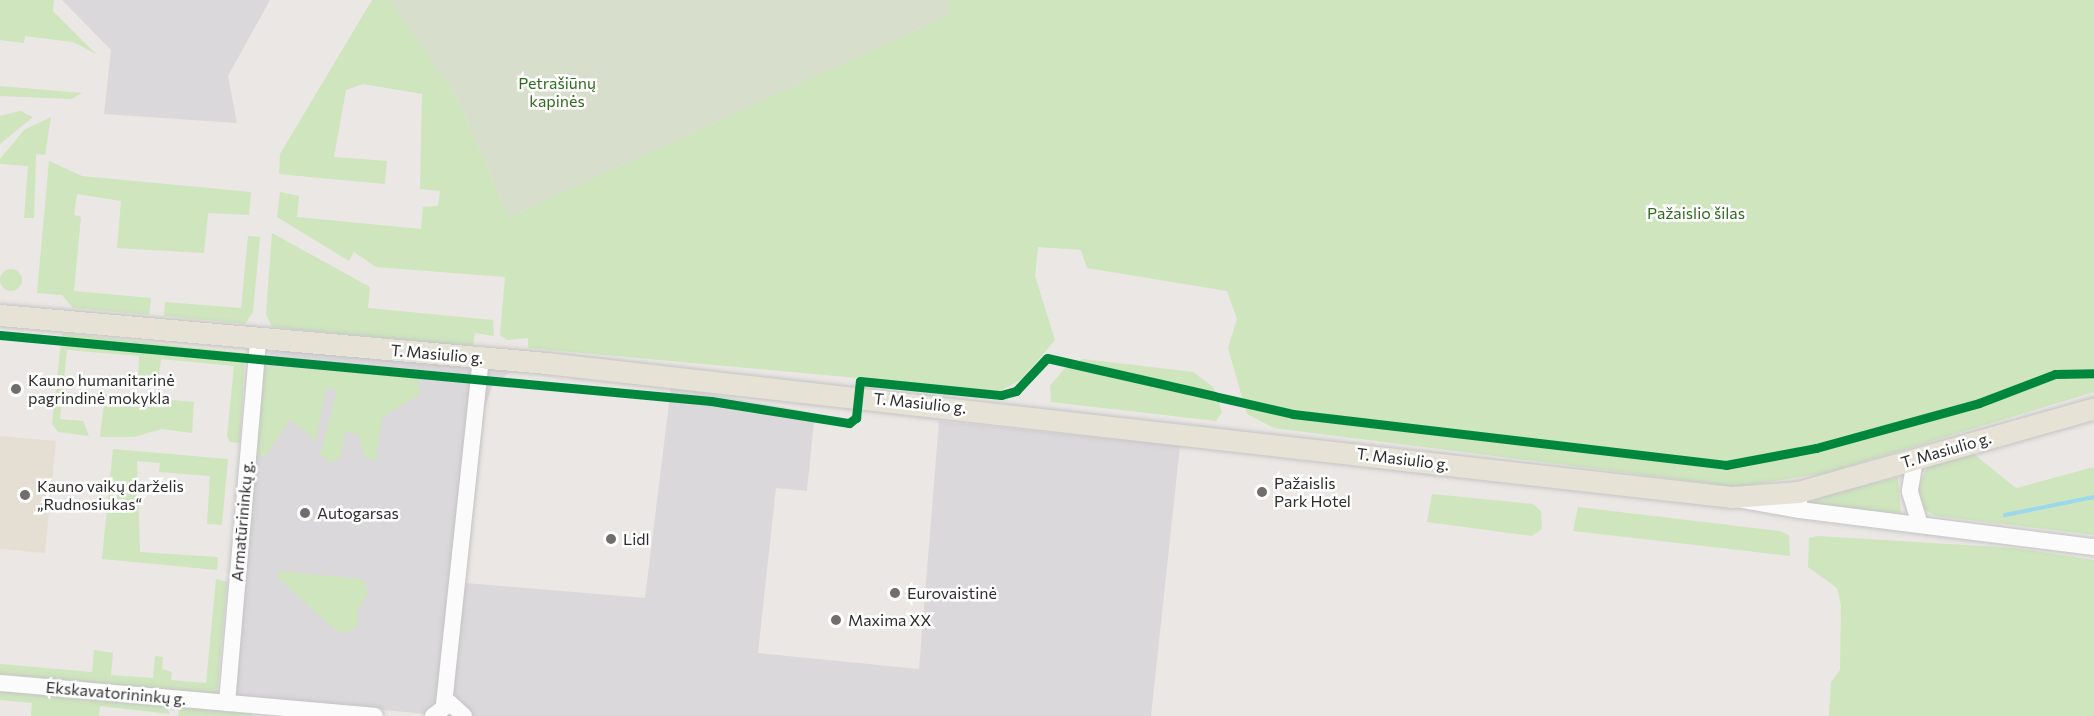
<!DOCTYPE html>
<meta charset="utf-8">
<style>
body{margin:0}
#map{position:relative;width:2094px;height:716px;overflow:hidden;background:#eae7e4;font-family:Commissioner,sans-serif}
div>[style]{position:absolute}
.industrial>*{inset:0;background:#dbd8db}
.education>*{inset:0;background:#e5ded3}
.green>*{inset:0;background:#cee5be}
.round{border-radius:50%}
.cemetery>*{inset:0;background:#d7dfcc}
.stream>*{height:4px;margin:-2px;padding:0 2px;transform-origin:2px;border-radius:2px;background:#9ad8ea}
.roads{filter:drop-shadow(0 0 2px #c4c4c4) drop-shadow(0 0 2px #c4c4c4)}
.minor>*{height:16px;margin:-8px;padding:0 8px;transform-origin:8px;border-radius:8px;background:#fcfbfb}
.major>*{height:21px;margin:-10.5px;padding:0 10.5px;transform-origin:10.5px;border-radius:10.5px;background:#e7e2d6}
.cycleway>*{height:9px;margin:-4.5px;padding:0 4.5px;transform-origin:4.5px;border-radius:4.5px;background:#00873e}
.dots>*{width:16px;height:16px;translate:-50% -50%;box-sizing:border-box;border:3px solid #fff;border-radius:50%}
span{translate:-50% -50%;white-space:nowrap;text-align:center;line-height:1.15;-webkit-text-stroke:5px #fff;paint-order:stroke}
.park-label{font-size:16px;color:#2f6b1d}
.street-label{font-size:16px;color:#2d2d2d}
.poi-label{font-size:16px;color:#2d2d2d}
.left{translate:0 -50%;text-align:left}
</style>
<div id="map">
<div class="industrial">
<div style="clip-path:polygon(62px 0,270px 0,228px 76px,237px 123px,104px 114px,111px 50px)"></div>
<div style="clip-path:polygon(280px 350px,511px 371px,492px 387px,485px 406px,465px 583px,645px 598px,671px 387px,810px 412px,814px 421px,807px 491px,776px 488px,758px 653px,919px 669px,939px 421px,1180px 446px,1151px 716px,447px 716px,235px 696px,262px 364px,271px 352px)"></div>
</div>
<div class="education">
<div style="clip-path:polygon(0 436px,56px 441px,45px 553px,0 549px)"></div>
</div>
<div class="green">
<div style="clip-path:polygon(0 0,54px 0,53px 11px,96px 54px,73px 42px,25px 36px,24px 43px,0 40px)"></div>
<div style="clip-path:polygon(372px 0,390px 0,457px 98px,509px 217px,949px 15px,949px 0,2094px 0,2094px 392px,1826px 473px,1737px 487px,1274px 428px,1247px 414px,1228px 348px,1237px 319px,1227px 291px,1087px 268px,1081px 250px,1038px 247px,1035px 276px,1055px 340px,1022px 379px,1000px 391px,528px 348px,528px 338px,507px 340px,500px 335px,505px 277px,376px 267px,354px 252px,349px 261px,277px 217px,280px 192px,299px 196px,297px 217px,421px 229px,423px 207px,438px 206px,440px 191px,420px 189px,422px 94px,363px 84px,346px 90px,334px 157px,387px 161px,385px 184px,279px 174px,280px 154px)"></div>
<div style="clip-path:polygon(0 86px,82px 93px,71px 99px,0 96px)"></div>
<div style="clip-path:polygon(20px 111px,33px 117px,0 144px,0 116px)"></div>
<div style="clip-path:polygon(51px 117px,45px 155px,36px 154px,34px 218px,24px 218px,28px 166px,0 164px,0 159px,24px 130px)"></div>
<div style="clip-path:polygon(49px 161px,82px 176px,251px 192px,249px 215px,208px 213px,204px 253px,117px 248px,121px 201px,77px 194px,74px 215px,81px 217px,74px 291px,151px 298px,149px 315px,73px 308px,62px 295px,37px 293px)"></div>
<div style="clip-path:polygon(272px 233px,370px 287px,368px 308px,493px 320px,494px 336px,475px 333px,473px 347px,272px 327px,266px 314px)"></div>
<div style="clip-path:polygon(248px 236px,260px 237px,253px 312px,245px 324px,164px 316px,165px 302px,241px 308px)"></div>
<div class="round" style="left:0;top:269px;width:22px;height:22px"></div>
<div style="clip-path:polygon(62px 333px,245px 353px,240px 443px,230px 442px,227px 436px,234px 366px,161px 359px,158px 382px,138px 378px,139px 356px,67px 350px,60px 419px,83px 421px,89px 436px,58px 432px,52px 424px)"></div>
<div style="clip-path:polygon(1083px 359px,1193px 372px,1213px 387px,1222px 412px,1216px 421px,1051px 402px,1050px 386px,1065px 368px)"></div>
<div style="clip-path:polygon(265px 366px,418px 377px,420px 394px,382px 418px,376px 461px,364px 457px,359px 435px,346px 431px,340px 459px,330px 463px,320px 454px,337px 390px,326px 388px,316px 441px,290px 419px,266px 456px,253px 455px,260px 375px)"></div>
<div style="clip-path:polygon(105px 394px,194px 402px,192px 433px,162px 429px,134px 437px,100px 437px)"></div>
<div style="clip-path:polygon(113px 449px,228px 459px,222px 525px,207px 524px,210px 476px,159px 472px,160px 463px,137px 461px,140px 552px,218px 557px,217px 570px,102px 559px)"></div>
<div style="clip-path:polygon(1970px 451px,2016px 488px,2094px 467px,2094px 535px,1935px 516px,1923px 509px,1917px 489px,1929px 463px)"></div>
<div style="clip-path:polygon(1898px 477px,1901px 515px,1812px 503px,1818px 498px)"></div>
<div style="clip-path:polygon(1432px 494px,1533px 504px,1541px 511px,1542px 529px,1532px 536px,1427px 522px)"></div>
<div style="clip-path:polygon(1578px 507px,1779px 531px,1789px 535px,1790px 556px,1573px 531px)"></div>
<div style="clip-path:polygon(1817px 536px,2015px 548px,2094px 560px,2094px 716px,1829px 716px,1831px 682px,1840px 670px,1841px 605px,1837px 588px,1808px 567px,1809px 538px)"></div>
<div style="clip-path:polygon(280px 571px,362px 579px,369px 592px,358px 609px,357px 627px,347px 633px,335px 630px,276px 576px)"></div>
<div style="clip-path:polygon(216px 579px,227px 582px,217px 695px,0 674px,0 664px,92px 672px,94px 650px,113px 653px,111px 675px,153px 678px,155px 656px,163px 657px,162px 669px,172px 672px,171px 680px,206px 683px)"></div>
<div style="clip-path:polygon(0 691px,167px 705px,169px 714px,100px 706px,99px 716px,31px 716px,32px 703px,0 700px)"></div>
<div style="clip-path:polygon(180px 707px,250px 712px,253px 716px,178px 716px)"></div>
</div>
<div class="cemetery">
<div style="clip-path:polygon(390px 0,949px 0,949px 15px,509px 217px,457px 98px)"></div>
</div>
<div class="stream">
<div style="left:2005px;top:515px;width:91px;rotate:-11.4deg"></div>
</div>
<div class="roads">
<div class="minor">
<div style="left:1915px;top:459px;width:33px;rotate:99deg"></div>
<div style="left:1910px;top:492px;width:34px;rotate:73deg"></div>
<div style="left:1798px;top:492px;width:18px;rotate:84deg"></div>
<div style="left:1800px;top:510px;width:296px;rotate:7.2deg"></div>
<div style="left:1738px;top:499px;width:63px;rotate:10.1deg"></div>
<div style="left:0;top:683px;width:376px;rotate:5deg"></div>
<div style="left:227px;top:703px;width:366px;rotate:-85.1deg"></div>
<div style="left:444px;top:704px;width:348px;rotate:-83.9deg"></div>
<div style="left:433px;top:716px;width:21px;rotate:-37deg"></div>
<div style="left:450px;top:703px;width:19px;rotate:43deg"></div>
</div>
<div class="major">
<div style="left:0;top:315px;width:548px;rotate:5.02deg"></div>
<div style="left:546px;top:363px;width:1194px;rotate:6.45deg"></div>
<div style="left:1732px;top:497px;width:66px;rotate:-4.3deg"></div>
<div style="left:1798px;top:492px;width:308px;rotate:-15.8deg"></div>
</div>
</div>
<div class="cycleway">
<div style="left:0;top:335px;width:714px;rotate:5.3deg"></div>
<div style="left:711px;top:401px;width:140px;rotate:9.1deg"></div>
<div style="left:849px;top:423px;width:9px;rotate:-36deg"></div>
<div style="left:856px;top:418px;width:37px;rotate:-84deg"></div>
<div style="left:860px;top:381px;width:142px;rotate:5.7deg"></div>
<div style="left:1001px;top:395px;width:16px;rotate:-15deg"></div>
<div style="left:1016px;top:391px;width:45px;rotate:-46.8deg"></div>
<div style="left:1047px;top:358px;width:252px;rotate:12.8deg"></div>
<div style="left:1293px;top:414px;width:436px;rotate:6.7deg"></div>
<div style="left:1726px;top:465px;width:92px;rotate:-10.7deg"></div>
<div style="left:1816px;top:448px;width:169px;rotate:-15.4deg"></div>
<div style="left:1979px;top:403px;width:81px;rotate:-20.9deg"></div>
<div style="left:2055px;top:374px;width:39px;rotate:-1deg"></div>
</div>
<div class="dots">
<div style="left:16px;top:389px;background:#6f6e6d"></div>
<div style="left:1262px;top:492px;background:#6f6e6d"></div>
<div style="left:25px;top:495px;background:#6f6e6d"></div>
<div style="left:305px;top:513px;background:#6f6e6d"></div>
<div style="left:611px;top:539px;background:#6f6e6d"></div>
<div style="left:895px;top:593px;background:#6f6e6d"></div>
<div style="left:836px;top:620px;background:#6f6e6d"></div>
</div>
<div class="park-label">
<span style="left:557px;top:92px">Petrašiūnų<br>kapinės</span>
<span style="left:1696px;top:213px">Pažaislio šilas</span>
</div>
<div class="street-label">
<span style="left:437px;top:354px;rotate:5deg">T. Masiulio g.</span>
<span style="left:920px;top:403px;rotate:6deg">T. Masiulio g.</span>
<span style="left:1946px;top:450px;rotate:-16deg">T. Masiulio g.</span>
<span style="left:1403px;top:459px;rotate:7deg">T. Masiulio g.</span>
<span style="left:242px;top:521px;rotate:-85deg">Armatūrininkų g.</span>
<span style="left:116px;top:693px;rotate:5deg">Ekskavatorininkų g.</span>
</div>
<div class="poi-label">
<span class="left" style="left:28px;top:389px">Kauno humanitarinė<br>pagrindinė mokykla</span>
<span class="left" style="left:1274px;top:492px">Pažaislis<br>Park Hotel</span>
<span class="left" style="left:37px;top:495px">Kauno vaikų darželis<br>„Rudnosiukas“</span>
<span class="left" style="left:317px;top:513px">Autogarsas</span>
<span class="left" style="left:623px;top:539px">Lidl</span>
<span class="left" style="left:907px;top:593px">Eurovaistinė</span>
<span class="left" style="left:848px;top:620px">Maxima XX</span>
</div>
</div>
